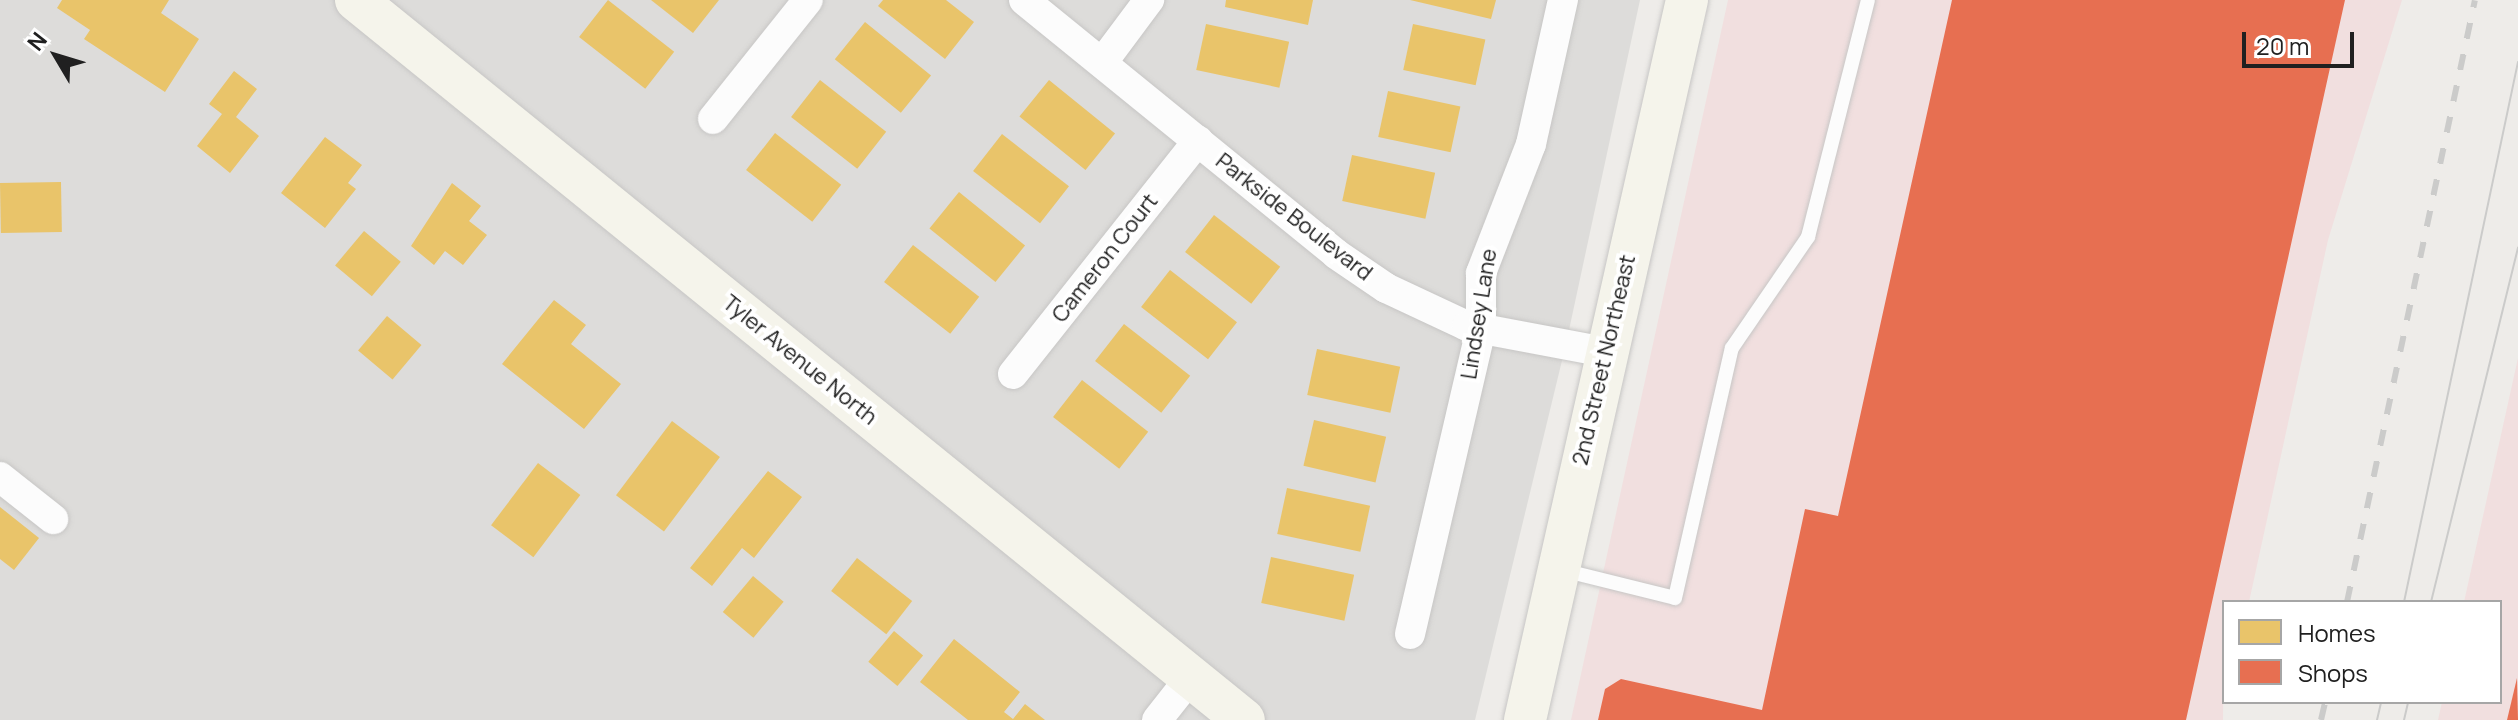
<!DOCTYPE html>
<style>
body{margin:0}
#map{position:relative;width:2518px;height:720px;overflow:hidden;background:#eeece9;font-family:Manrope,sans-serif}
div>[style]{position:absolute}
.residential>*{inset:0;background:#dddcda}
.commercial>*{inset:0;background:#f1dfdf}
.homes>*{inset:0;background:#e9c46a;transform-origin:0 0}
.shops>*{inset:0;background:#e76f51}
.roads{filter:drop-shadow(0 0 2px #c7c6c5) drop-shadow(0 0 2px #c7c6c5)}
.lane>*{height:14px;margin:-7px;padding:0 7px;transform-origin:7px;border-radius:7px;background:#fcfcfc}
.street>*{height:30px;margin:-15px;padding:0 15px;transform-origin:15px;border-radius:15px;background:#fcfcfc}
.secondary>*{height:42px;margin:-21px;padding:0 21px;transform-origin:21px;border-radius:21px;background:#f5f4eb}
.tram>*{height:2px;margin:-1px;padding:0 1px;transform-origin:1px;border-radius:1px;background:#cbcbca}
.rail>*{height:6px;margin-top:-3px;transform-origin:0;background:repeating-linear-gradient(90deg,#cbcbca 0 16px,transparent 0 32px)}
span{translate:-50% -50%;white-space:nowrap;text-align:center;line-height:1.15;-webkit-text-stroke:8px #fff;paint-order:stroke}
.street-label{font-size:22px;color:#202020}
.legend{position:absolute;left:2222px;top:600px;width:280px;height:104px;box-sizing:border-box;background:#fff;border:2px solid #a6a6a6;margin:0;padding:10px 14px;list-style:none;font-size:24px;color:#202020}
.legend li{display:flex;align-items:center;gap:16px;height:40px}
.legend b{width:40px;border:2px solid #a6a6a6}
.north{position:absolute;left:16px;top:16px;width:80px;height:80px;-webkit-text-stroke:6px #fff;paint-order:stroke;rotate:308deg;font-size:22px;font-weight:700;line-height:32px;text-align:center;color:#202020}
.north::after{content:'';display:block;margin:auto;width:28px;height:36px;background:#202020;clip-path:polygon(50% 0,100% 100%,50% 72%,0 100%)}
.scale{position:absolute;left:2242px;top:32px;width:112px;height:36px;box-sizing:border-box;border:4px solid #202020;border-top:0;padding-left:10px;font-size:24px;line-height:28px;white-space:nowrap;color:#202020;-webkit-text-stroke:6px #fff;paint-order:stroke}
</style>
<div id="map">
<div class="residential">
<div style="clip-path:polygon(0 0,1640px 0,1566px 344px,1475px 720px,0 720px)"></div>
</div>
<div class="commercial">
<div style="clip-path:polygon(1728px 0,2402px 0,2328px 240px,2249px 602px,2224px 602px,2223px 720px,1571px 720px)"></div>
<div style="clip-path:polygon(2518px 358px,2518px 720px,2438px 720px,2442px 702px,2500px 702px,2500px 602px,2464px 602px)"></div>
</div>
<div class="homes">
<div style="clip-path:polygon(62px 0,169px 0,161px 13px,199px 39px,165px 92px,84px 39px,90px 30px,57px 8px)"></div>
<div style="left:608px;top:0;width:84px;height:47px;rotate:38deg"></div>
<div style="clip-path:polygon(651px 0,719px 0,693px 33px)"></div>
<div style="clip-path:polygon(883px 0,946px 0,974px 22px,945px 59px,878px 6px)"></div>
<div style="clip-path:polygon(1226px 0,1313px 0,1308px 25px,1225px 7px)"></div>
<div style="clip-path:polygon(1410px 0,1496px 0,1491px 19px)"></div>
<div style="left:865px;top:22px;width:85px;height:48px;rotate:39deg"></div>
<div style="left:1206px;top:24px;width:85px;height:47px;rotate:12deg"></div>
<div style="left:1413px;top:24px;width:74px;height:47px;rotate:12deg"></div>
<div style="clip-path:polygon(234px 71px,257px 89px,236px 117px,259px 136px,230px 173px,197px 146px,222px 114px,209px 104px)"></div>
<div style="left:820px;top:80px;width:84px;height:47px;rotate:38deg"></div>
<div style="left:1049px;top:80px;width:85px;height:47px;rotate:39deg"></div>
<div style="left:1388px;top:91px;width:74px;height:47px;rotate:12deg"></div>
<div style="left:775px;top:133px;width:84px;height:47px;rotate:38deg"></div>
<div style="left:1002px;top:134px;width:85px;height:47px;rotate:38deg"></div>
<div style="clip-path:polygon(325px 137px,362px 165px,348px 183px,356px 189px,325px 228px,281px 193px)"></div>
<div style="left:1352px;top:155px;width:85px;height:47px;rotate:12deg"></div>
<div style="left:61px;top:182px;width:50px;height:61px;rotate:89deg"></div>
<div style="clip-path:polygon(452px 183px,481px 206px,469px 221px,487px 235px,463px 265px,445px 251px,434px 265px,411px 246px)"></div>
<div style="left:959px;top:192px;width:85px;height:47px;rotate:39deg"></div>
<div style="left:1214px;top:215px;width:84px;height:47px;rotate:38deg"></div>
<div style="left:364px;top:231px;width:48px;height:45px;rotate:40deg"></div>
<div style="left:913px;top:245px;width:84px;height:47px;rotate:38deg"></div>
<div style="left:1170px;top:270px;width:85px;height:47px;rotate:38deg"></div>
<div style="clip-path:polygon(554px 300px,586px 325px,571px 344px,621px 384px,584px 429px,502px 364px)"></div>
<div style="left:387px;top:316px;width:45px;height:45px;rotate:40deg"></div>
<div style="left:1124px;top:324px;width:84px;height:47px;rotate:38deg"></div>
<div style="left:1317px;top:349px;width:85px;height:47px;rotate:12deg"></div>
<div style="left:1082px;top:380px;width:84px;height:47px;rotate:38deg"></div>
<div style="left:1314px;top:420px;width:74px;height:47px;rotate:13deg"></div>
<div style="left:672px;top:421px;width:60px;height:93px;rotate:37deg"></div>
<div style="left:538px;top:463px;width:53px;height:78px;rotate:37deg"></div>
<div style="clip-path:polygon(768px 471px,802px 497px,754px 558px,742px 548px,712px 586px,690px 568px)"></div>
<div style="left:1287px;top:488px;width:85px;height:47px;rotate:12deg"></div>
<div style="clip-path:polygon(0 507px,39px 538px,14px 570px,0 559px)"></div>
<div style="left:1271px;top:557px;width:85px;height:47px;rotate:12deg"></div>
<div style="left:857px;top:558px;width:70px;height:42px;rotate:38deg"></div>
<div style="left:753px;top:576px;width:40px;height:47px;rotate:40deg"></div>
<div style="left:894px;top:631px;width:38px;height:40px;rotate:40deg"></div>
<div style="clip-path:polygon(954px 639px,1020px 692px,1004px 712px,1013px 719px,1025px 704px,1045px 720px,968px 720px,920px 682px)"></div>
</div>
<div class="shops">
<div style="clip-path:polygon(1952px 0,2345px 0,2186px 720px,1598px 720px,1605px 689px,1621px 679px,1762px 710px,1805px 509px,1838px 516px)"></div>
<div style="clip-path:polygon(2517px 678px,2518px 720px,2507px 720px)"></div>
</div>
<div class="roads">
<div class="lane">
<div style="left:1562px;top:570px;width:116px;rotate:13.9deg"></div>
<div style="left:1675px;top:598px;width:256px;rotate:-77.2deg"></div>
<div style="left:1732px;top:348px;width:135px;rotate:-55.6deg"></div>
<div style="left:1808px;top:237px;width:244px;rotate:-75.8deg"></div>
</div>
<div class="street">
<div style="left:1024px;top:0;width:402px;rotate:39.1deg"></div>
<div style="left:1336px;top:254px;width:60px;rotate:34.2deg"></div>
<div style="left:1386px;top:288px;width:89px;rotate:25.1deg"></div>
<div style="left:1467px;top:326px;width:139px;rotate:10.7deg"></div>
<div style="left:1102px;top:63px;width:79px;rotate:-53.3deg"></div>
<div style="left:713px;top:119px;width:152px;rotate:-51.4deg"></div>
<div style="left:1013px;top:374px;width:298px;rotate:-51.6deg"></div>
<div style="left:0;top:477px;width:68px;rotate:38.4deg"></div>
<div style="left:1410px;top:634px;width:314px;rotate:-76.9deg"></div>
<div style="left:1481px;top:328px;width:55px;rotate:-90deg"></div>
<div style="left:1481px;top:273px;width:138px;rotate:-68.8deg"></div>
<div style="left:1531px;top:144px;width:148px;rotate:-77.5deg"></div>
<div style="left:1157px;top:720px;width:55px;rotate:-51.7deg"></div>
</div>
<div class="secondary">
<div style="left:356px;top:0;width:1143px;rotate:39.04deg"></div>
<div style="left:1525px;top:720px;width:738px;rotate:-77.32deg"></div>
</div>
</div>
<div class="tram">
<div style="left:2404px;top:602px;width:552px;rotate:-78.08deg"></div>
<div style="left:2431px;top:602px;width:365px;rotate:-76.2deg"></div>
<div style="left:2377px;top:720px;width:18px;rotate:-77deg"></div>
<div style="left:2404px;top:720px;width:18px;rotate:-77deg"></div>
</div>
<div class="rail">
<div style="left:2347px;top:602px;width:615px;rotate:-78deg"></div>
<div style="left:2321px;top:720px;width:18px;rotate:-77deg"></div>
</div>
<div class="street-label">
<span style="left:1294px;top:217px;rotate:38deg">Parkside Boulevard</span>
<span style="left:1105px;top:258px;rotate:-52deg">Cameron Court</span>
<span style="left:1479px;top:314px;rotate:-81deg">Lindsey Lane</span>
<span style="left:800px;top:360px;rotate:39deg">Tyler Avenue North</span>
<span style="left:1604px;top:360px;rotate:-77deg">2nd Street Northeast</span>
</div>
<ul class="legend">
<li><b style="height:22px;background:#e9c46a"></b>Homes</li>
<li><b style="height:22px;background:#e76f51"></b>Shops</li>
</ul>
<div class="north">N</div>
<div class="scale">20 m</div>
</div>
